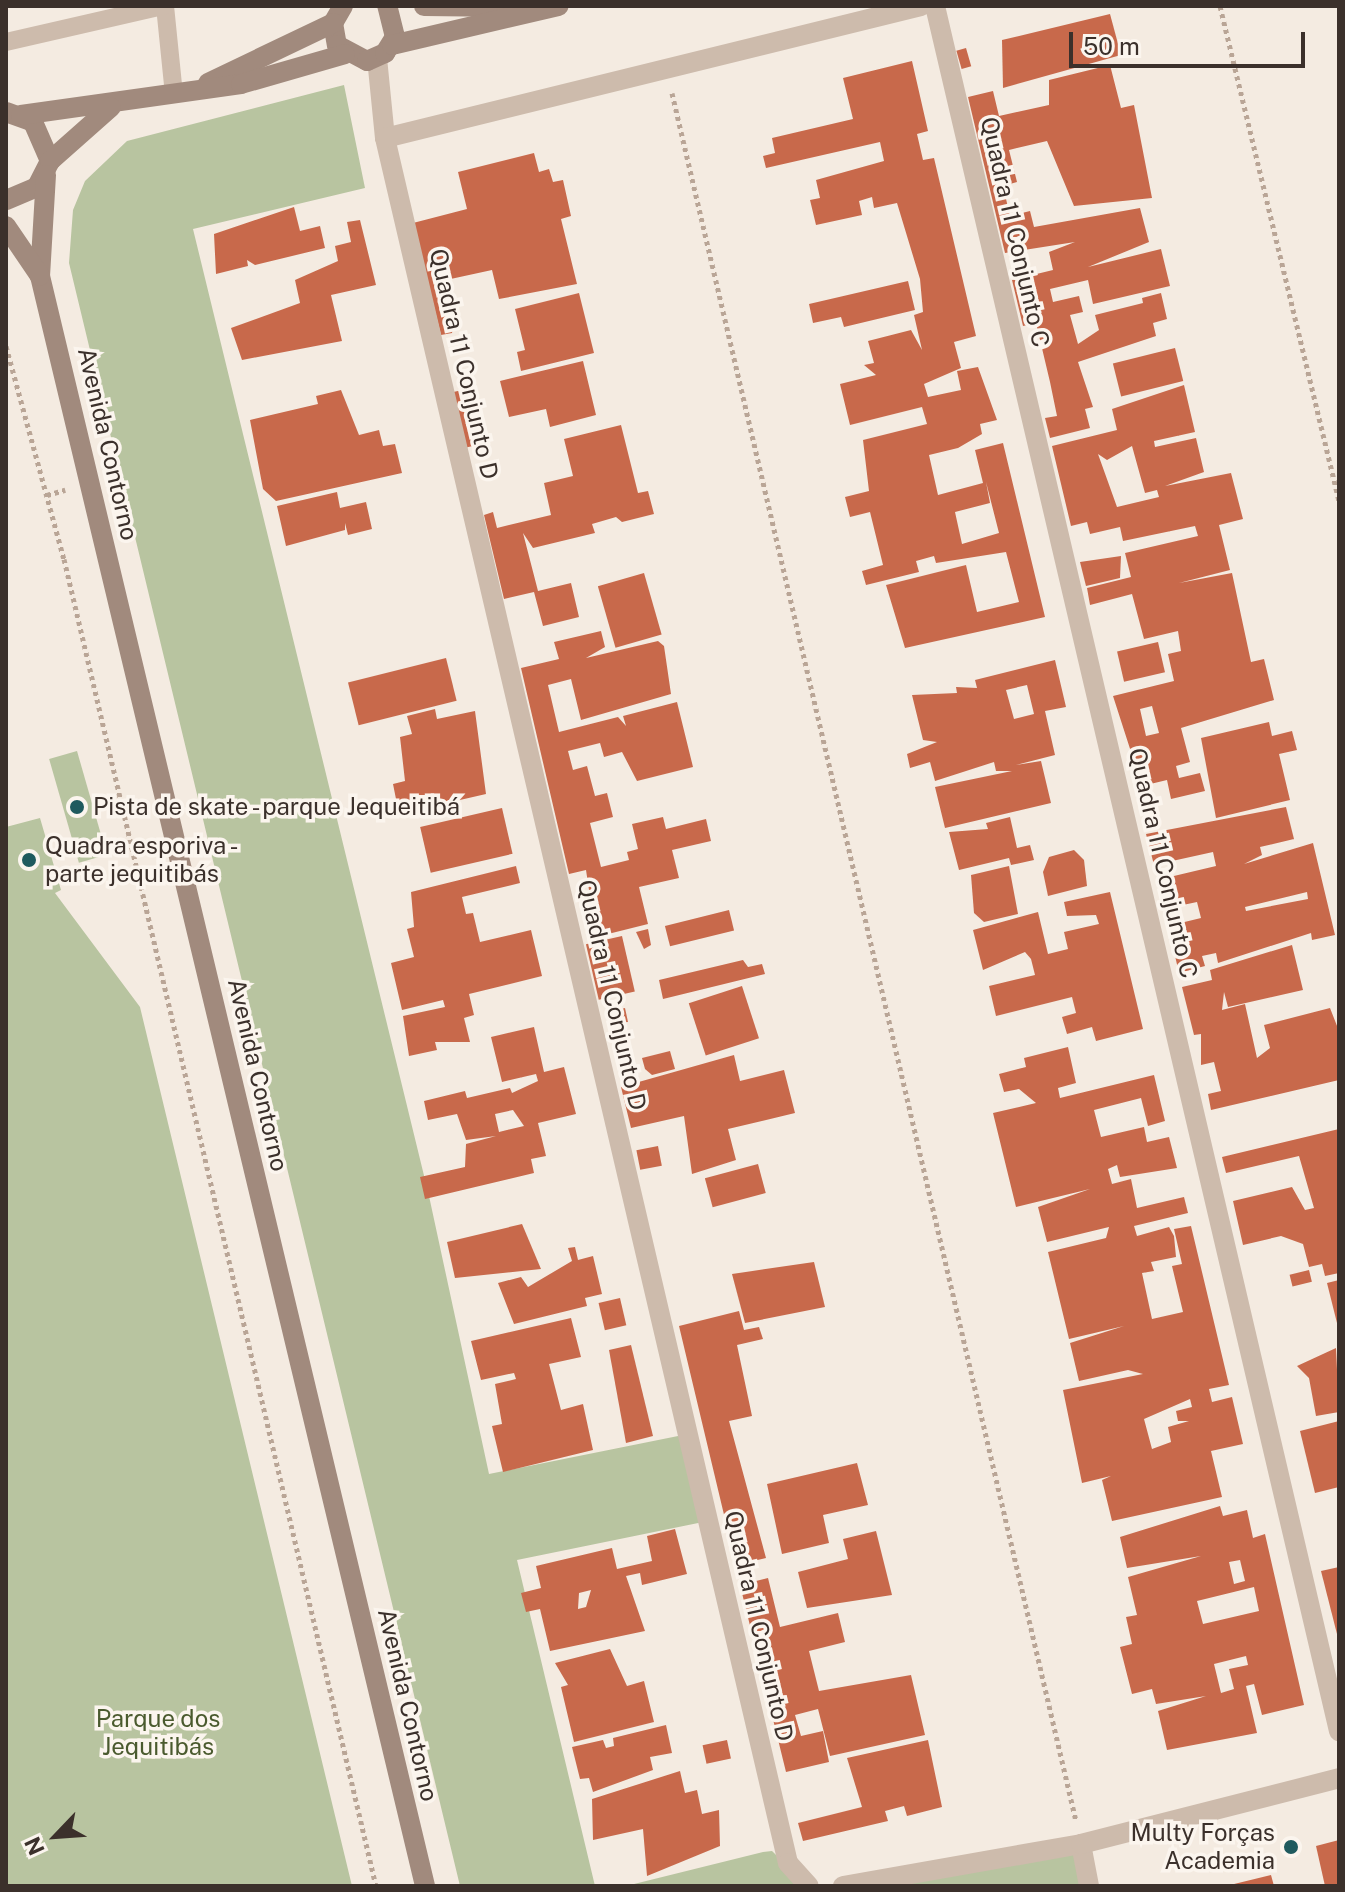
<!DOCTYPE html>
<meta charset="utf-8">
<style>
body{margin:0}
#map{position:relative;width:1345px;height:1892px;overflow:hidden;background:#f4ebe1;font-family:"Public Sans",sans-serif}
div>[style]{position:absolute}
.green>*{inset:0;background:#b8c4a0;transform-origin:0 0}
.building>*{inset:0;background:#c8694b;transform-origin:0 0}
.path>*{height:5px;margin-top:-2.5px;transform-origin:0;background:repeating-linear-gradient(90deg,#b9a596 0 4px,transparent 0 8px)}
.lane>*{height:18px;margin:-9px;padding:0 9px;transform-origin:9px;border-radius:9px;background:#cdbbac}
.street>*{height:20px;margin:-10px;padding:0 10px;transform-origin:10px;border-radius:10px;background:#cdbbac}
.secondary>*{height:20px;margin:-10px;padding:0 10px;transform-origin:10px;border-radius:10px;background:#a18a7d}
.dots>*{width:22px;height:22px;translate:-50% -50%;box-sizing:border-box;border:4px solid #fbf5ee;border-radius:50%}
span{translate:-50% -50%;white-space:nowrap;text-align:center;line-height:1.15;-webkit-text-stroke:7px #fbf5ee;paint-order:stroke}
.street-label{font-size:24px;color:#3b302b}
.poi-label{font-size:24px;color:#3b302b}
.left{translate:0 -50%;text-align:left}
.right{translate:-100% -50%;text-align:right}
.park-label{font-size:24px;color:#4a5a2e}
.frame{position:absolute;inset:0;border:8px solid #3b302b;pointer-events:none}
.north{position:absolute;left:16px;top:1796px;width:80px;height:80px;-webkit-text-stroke:6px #fbf5ee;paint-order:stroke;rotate:245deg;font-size:22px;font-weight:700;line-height:32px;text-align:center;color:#3b302b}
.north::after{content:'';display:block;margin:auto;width:28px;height:36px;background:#3b302b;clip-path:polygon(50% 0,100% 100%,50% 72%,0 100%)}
.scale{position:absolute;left:1069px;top:32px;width:236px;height:36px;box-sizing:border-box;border:4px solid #3b302b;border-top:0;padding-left:10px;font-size:24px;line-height:28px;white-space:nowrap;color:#3b302b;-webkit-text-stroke:6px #fbf5ee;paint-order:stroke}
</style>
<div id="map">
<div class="green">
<div style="clip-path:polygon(344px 85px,365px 188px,193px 229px,429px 1196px,489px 1474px,688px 1434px,708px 1521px,517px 1560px,595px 1886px,460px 1886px,69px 263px,73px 210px,85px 181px,127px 141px)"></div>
<div style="left:77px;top:751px;width:108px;height:29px;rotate:74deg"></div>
<div style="clip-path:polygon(40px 818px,61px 890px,55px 893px,140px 1007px,352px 1886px,6px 1886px,6px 827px)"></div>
<div style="clip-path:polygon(1081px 1844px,1082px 1886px,843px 1886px)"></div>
<div style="clip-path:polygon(772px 1851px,808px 1886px,626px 1886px,763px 1852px)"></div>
</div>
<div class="building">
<div style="clip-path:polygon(1110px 14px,1121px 55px,1003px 88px,1002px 40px)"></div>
<div style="left:966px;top:48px;width:19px;height:10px;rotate:74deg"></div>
<div style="clip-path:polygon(evenodd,912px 61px,928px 131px,917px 134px,923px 160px,934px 158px,976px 336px,954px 342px,961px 368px,924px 384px,928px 397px,961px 390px,957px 371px,978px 367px,997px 420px,980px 424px,982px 434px,958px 448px,929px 455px,938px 495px,983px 483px,975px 450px,1003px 443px,1045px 617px,905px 648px,886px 585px,966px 565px,977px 612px,1019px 602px,1006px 552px,936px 563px,934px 556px,916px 561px,919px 572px,866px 585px,862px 571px,883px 565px,870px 512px,850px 517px,845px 497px,869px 491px,863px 440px,927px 424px,922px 407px,850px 425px,840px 384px,876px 375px,864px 365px,874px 363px,868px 341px,911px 330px,922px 350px,914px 315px,923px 312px,920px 279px,897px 203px,874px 208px,872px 197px,859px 201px,862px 215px,816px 225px,810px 200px,820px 198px,816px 180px,884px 161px,880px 142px,766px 168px,763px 156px,775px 153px,772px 138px,853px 119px,843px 78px,912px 61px,986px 482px,999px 533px,962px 544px,955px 512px,990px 503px,986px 482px)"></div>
<div style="clip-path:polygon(1110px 65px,1121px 108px,1134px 105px,1152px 198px,1074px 206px,1047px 141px,1009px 150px,1017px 182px,1003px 186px,1010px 216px,1030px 211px,1034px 227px,1140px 208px,1149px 242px,1088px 267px,1161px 249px,1170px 286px,1093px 304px,1088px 280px,1050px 289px,1053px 302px,1079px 296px,1083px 312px,1070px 315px,1078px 344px,1099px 330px,1095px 315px,1143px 303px,1142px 298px,1161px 293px,1167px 319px,1153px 323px,1156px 336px,1078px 362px,1093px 407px,1085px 409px,1090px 428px,1050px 438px,1045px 418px,1057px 416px,1050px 382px,1036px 323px,1023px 326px,1012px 280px,1053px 270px,1049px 252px,1075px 242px,1005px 253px,968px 97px,993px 91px,999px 116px,1049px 105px,1049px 80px)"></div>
<div style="clip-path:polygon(534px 153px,539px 172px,549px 169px,553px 182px,563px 180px,571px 216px,561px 219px,577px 284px,499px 299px,492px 270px,446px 280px,455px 319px,452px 333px,441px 335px,413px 223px,467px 209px,458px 172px)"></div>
<div style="clip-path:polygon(294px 207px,300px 231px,320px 226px,325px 248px,255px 265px,247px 260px,248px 266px,216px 274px,214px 234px)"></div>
<div style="clip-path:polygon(360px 220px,376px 285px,331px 295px,342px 341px,242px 360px,231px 328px,300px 303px,295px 280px,338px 261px,335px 246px,351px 242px,347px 222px)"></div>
<div style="clip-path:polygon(908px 281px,915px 310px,844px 327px,841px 317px,813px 323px,809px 304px)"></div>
<div style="clip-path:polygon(579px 293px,594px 353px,521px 371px,517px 352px,525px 350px,515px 309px)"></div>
<div style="left:1175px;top:348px;width:34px;height:64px;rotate:76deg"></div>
<div style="clip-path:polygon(583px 361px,596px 415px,550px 427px,546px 409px,509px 417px,500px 381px)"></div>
<div style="clip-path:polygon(evenodd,1184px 385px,1195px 432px,1154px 441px,1155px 447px,1196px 438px,1204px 472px,1165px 486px,1231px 473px,1243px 519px,1219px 525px,1230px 570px,1179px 583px,1232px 573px,1251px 662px,1264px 659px,1274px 700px,1181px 728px,1190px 762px,1176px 766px,1179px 778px,1200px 773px,1205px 791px,1171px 799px,1167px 780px,1142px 786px,1113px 696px,1174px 681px,1168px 654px,1181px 651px,1178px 631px,1144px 639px,1132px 594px,1090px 605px,1087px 588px,1131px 577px,1125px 553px,1198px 536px,1195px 526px,1123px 541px,1120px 527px,1090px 534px,1087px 522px,1071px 526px,1052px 446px,1117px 430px,1112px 409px,1184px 385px,1132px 446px,1145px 493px,1157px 490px,1159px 497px,1117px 507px,1098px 454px,1107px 460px,1132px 446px,1184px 385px,1152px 706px,1159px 733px,1146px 736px,1140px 709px,1152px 706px)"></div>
<div style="left:471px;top:388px;width:57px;height:18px;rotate:77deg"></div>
<div style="clip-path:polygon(341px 390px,359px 435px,379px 430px,383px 446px,395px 444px,402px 473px,276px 501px,263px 489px,250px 420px,318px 404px,316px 396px)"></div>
<div style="clip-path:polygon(621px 425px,638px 493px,648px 491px,654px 514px,622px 522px,616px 517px,592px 524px,595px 533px,533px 548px,523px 533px,538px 591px,571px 583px,579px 617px,543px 626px,534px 592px,504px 599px,484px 515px,493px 512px,497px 528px,551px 515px,544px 483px,573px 476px,564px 439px)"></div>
<div style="clip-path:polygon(337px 492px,340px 508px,366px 502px,372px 529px,348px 535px,345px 523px,345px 530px,286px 546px,277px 506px)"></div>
<div style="clip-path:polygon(1121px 556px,1120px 578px,1086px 586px,1080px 562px)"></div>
<div style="left:644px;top:573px;width:64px;height:48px;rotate:74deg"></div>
<div style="clip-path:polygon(601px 631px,605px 647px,586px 658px,658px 641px,664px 646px,671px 694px,581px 720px,571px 679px,548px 685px,559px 732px,618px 717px,626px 726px,623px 716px,677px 702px,693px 767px,637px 781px,622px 752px,604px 757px,600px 743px,568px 751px,573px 770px,587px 766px,595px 796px,607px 793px,613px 817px,590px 823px,601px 867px,629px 860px,627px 852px,638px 849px,632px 824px,663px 817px,666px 829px,706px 819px,711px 841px,672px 850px,679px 878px,639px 887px,648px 924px,596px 937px,586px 870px,569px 874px,521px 668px,559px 659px,554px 642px)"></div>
<div style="left:1158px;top:642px;width:31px;height:42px;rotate:77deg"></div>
<div style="left:446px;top:658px;width:44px;height:101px;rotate:76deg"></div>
<div style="clip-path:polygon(evenodd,1055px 660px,1066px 707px,1045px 711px,1055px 755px,1016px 765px,1041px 761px,1051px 803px,945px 828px,935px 787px,1012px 771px,996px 771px,994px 762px,935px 781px,930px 762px,910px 768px,907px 754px,937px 742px,923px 740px,912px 695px,957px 693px,956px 687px,977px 688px,975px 680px,1055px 660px,1027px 685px,1034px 714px,1014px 719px,1006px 690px,1027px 685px)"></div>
<div style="clip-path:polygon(435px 709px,437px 719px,475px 711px,486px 794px,399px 814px,393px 784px,405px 781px,400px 737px,412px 734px,407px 716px)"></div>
<div style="clip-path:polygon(1269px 722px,1272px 736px,1292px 731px,1297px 750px,1279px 754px,1290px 800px,1216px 818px,1201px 738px)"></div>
<div style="clip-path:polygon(evenodd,1286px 807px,1294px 839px,1260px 847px,1262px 855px,1244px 864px,1313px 843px,1335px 935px,1312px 940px,1311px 933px,1218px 963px,1216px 953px,1202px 956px,1205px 966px,1179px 973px,1168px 926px,1201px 918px,1197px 902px,1164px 909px,1157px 880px,1216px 866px,1213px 852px,1154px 865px,1146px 834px,1286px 807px,1307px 892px,1308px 899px,1246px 911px,1245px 907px,1307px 892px)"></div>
<div style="left:502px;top:808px;width:47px;height:84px;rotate:77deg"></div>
<div style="clip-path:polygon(1010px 817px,1017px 848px,1030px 845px,1034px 860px,1011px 865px,1009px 858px,959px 870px,949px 832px,988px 829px,986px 823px)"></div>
<div style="clip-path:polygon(1074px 850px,1084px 860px,1087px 886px,1048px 896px,1043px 872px,1049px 857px)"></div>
<div style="clip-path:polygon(516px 866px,520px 883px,462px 897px,466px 914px,473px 913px,480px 942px,531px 930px,542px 976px,469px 994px,474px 1015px,464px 1018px,470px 1042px,435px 1042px,437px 1050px,409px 1056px,403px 1016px,445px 1007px,443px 1000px,402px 1010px,391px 963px,414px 957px,407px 929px,414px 927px,411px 892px)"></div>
<div style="clip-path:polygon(1009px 866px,1018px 914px,984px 922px,974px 913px,971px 875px)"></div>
<div style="clip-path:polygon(1110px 892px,1143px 1029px,1096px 1041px,1092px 1027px,1067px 1034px,1062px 1017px,1076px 1013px,1072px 997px,996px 1016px,989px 986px,1035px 975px,1031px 959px,1025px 952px,983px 970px,973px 930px,1038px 912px,1048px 954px,1068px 949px,1064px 932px,1099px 924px,1096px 915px,1067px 916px,1064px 902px)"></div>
<div style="left:729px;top:910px;width:21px;height:66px;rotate:76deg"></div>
<div style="clip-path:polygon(648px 929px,651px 945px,644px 949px,636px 932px)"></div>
<div style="left:622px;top:936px;width:57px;height:37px;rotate:77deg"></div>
<div style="clip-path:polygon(1292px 945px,1303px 990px,1228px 1007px,1224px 992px,1222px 1010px,1245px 1004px,1257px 1058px,1270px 1048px,1264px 1025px,1330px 1008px,1339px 1031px,1339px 1080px,1211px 1110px,1208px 1094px,1221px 1091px,1214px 1062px,1201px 1065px,1201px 1034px,1194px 1035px,1182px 987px,1212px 980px,1210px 970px)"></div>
<div style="clip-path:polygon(743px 960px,748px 967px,762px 964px,765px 974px,663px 999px,659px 980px)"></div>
<div style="left:742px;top:986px;width:55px;height:56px;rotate:72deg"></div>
<div style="clip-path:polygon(625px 1008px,628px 1022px,614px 1023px,611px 1012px)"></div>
<div style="clip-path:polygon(evenodd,534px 1027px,544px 1072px,564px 1067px,576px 1114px,538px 1123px,546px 1156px,531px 1159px,534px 1173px,425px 1199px,420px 1177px,465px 1167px,466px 1144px,496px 1136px,466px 1140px,457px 1114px,428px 1120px,424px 1101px,465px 1091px,467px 1098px,510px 1088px,512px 1093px,538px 1081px,536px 1074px,502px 1082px,491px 1037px,534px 1027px,513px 1110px,524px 1126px,499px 1132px,495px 1114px,513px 1110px)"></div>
<div style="clip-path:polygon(evenodd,1068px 1047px,1076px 1083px,1058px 1088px,1060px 1098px,1154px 1075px,1165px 1121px,1148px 1126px,1141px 1098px,1094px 1110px,1101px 1137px,1144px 1127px,1147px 1142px,1169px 1137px,1177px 1168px,1120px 1177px,1117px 1165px,1108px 1169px,1112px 1184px,1131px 1179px,1137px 1208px,1184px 1197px,1188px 1213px,1134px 1226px,1137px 1236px,1169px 1227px,1174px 1236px,1176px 1257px,1151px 1262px,1154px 1271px,1142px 1273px,1152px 1319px,1183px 1312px,1172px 1266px,1182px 1264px,1174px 1229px,1191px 1226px,1229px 1385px,1209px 1389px,1212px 1402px,1232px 1397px,1243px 1444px,1211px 1451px,1222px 1497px,1112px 1521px,1102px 1480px,1111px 1476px,1082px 1483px,1063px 1390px,1143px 1374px,1128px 1370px,1079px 1381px,1070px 1343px,1124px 1326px,1069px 1339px,1048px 1252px,1106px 1238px,1109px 1227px,1047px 1242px,1038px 1207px,1090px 1189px,1016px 1207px,993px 1113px,1036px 1103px,1019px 1089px,1004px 1092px,999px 1074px,1026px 1067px,1024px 1058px,1068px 1047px,1190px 1399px,1192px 1407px,1176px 1411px,1178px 1421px,1189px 1421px,1168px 1427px,1171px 1442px,1152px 1449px,1144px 1419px,1190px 1399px)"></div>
<div style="clip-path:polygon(670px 1051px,675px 1069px,652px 1075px,645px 1069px,642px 1058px)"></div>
<div style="clip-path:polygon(734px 1055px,740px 1081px,784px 1070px,795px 1113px,728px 1129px,736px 1160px,692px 1174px,684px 1116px,631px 1128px,621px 1087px)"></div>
<div style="clip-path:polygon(1339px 1129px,1339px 1273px,1325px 1276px,1322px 1264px,1309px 1267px,1303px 1244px,1281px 1236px,1243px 1245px,1233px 1201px,1292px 1187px,1305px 1210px,1314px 1208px,1299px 1156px,1226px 1173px,1222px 1157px)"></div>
<div style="left:658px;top:1146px;width:20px;height:22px;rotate:79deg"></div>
<div style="left:758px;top:1164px;width:30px;height:55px;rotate:75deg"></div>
<div style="clip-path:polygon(522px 1224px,541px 1269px,455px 1278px,447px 1242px)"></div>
<div style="clip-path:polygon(575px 1247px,578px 1260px,593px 1256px,602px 1294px,585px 1298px,587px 1306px,514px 1324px,498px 1283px,521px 1277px,528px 1287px,572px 1261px,568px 1248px)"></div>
<div style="clip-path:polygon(814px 1262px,825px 1307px,745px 1323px,732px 1274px)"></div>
<div style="left:1309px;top:1270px;width:12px;height:20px;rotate:76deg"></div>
<div style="clip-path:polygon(1339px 1280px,1339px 1327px,1338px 1327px,1327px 1283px)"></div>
<div style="left:620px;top:1298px;width:28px;height:22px;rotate:77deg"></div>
<div style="clip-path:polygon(739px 1311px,744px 1330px,759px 1327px,763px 1339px,737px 1345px,752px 1416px,729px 1421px,766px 1558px,736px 1565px,679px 1326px)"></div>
<div style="clip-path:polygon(571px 1318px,581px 1357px,549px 1364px,561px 1410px,583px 1404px,593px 1450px,503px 1472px,492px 1426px,502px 1424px,495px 1384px,516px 1379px,514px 1373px,481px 1380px,471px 1341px)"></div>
<div style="clip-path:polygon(631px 1345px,653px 1436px,626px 1443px,609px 1350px)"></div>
<div style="clip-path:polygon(1336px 1348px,1339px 1412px,1316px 1416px,1309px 1378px,1297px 1366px)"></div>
<div style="clip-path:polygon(1339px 1421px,1339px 1487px,1315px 1493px,1300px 1431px)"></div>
<div style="clip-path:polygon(857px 1463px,868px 1505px,823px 1515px,829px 1543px,782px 1554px,767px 1484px)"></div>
<div style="clip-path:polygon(evenodd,1220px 1506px,1223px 1516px,1247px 1510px,1253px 1538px,1265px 1534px,1304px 1705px,1262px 1715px,1254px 1684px,1246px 1686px,1257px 1733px,1167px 1750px,1158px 1711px,1206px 1696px,1156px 1704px,1152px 1689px,1132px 1694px,1120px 1647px,1132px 1644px,1126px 1617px,1137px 1615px,1128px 1577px,1201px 1556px,1127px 1568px,1120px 1537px,1220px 1506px,1240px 1560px,1245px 1581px,1234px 1584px,1229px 1562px,1240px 1560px,1220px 1506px,1254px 1587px,1259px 1611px,1203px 1624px,1197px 1601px,1254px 1587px,1220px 1506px,1246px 1656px,1248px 1665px,1229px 1669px,1234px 1689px,1221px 1693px,1214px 1664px,1246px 1656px)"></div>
<div style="clip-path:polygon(evenodd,675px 1529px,687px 1574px,642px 1585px,640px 1573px,626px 1576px,645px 1631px,550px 1651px,540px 1609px,526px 1612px,521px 1593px,541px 1588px,536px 1566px,612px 1548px,617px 1569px,652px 1561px,647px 1536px,675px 1529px,591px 1590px,586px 1607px,578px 1609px,579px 1593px,591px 1590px)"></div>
<div style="clip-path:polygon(876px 1531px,892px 1595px,807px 1608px,798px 1572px,848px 1559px,843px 1539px)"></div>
<div style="clip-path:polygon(1339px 1567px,1339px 1638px,1338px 1638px,1321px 1571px)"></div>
<div style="clip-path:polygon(768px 1578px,780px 1627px,838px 1613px,845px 1642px,809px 1651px,819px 1691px,911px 1675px,925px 1735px,830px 1756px,818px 1709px,795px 1715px,801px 1736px,823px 1731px,829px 1762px,786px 1772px,740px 1585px)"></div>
<div style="clip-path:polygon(610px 1649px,627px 1686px,644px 1681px,654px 1722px,574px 1742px,561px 1687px,568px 1685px,555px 1663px)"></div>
<div style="clip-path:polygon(666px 1725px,672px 1753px,650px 1757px,653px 1770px,593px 1792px,589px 1778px,580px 1779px,572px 1747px,603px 1740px,606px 1748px,614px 1746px,613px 1738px)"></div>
<div style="left:727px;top:1740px;width:19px;height:25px;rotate:78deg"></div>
<div style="clip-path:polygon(928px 1740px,942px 1807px,907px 1816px,904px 1806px,885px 1811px,888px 1821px,803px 1841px,798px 1823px,862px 1807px,847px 1758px)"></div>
<div style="clip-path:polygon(680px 1771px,685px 1793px,697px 1790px,702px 1814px,719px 1810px,720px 1846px,647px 1876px,643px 1829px,593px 1840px,592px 1799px)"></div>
<div style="clip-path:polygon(1339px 1840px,1339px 1886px,1325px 1886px,1316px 1846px)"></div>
<div style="clip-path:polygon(1271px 1875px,1274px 1886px,1230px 1886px,1230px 1885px)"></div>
</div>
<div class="path">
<div style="left:1220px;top:6px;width:509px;rotate:76.48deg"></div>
<div style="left:672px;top:93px;width:1775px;rotate:76.84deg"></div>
<div style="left:6px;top:346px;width:221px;rotate:74.8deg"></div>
<div style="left:64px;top:559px;width:1363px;rotate:76.77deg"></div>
<div style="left:47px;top:495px;width:19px;rotate:-16deg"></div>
</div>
<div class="lane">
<div style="left:165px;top:6px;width:88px;rotate:84.2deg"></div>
<div style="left:6px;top:42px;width:161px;rotate:-12.9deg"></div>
</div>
<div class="street">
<div style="left:935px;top:6px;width:1772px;rotate:76.82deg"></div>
<div style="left:377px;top:58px;width:80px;rotate:84.3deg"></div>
<div style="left:385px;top:138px;width:1771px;rotate:76.85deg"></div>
<div style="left:788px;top:1863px;width:31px;rotate:48deg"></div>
<div style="left:385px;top:138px;width:552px;rotate:-13.83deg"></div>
<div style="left:1081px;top:1844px;width:43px;rotate:79.2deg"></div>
<div style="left:843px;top:1886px;width:242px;rotate:-10deg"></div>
<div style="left:1081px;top:1844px;width:266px;rotate:-14.3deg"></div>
</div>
<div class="secondary">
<div style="left:343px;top:6px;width:20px;rotate:120deg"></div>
<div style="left:333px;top:23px;width:22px;rotate:80deg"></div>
<div style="left:337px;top:45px;width:34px;rotate:28deg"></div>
<div style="left:367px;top:61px;width:20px;rotate:-24deg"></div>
<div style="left:385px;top:53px;width:19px;rotate:-58deg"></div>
<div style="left:395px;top:37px;width:32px;rotate:-104deg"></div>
<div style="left:424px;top:6px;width:97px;rotate:0.6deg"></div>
<div style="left:392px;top:45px;width:171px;rotate:-13.2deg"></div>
<div style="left:208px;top:83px;width:139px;rotate:-25.6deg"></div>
<div style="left:6px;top:112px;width:29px;rotate:20deg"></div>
<div style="left:33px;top:122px;width:43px;rotate:66.4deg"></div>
<div style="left:50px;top:161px;width:29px;rotate:117deg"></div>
<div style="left:37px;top:187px;width:34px;rotate:157deg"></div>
<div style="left:21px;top:115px;width:222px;rotate:-8deg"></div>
<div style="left:241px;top:84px;width:108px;rotate:-16.1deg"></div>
<div style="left:50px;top:161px;width:81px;rotate:-41.5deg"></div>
<div style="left:46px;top:175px;width:101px;rotate:93.4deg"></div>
<div style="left:40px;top:276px;width:1655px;rotate:76.55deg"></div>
<div style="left:6px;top:226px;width:60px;rotate:55.8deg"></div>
</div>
<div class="dots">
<div style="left:77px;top:807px;background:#1f5a5e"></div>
<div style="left:29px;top:860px;background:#1f5a5e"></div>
<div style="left:1291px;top:1847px;background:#1f5a5e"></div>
</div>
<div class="street-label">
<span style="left:1015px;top:232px;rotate:77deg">Quadra 11 Conjunto C</span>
<span style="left:464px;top:364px;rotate:77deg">Quadra 11 Conjunto D</span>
<span style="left:108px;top:444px;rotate:77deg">Avenida Contorno</span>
<span style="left:1163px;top:863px;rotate:77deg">Quadra 11 Conjunto C</span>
<span style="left:612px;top:995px;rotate:77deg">Quadra 11 Conjunto D</span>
<span style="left:258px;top:1075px;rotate:77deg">Avenida Contorno</span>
<span style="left:759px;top:1626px;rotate:77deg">Quadra 11 Conjunto D</span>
<span style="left:408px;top:1705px;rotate:77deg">Avenida Contorno</span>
</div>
<div class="poi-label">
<span class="left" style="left:93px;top:807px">Pista de skate - parque Jequeitibá</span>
<span class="left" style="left:45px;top:860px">Quadra esporiva -<br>parte jequitibás</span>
<span class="right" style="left:1275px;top:1847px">Multy Forças<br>Academia</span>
</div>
<div class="park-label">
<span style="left:158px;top:1733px">Parque dos<br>Jequitibás</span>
</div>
<div class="frame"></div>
<div class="north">N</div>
<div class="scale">50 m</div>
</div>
